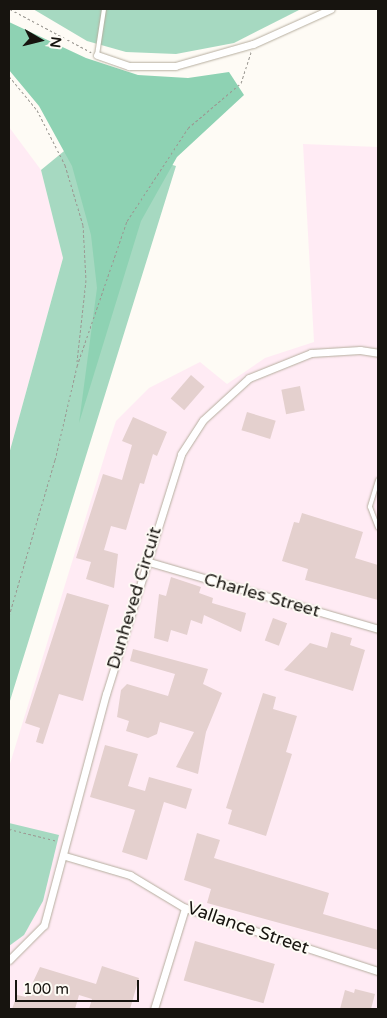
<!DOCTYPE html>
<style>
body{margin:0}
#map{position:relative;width:387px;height:1018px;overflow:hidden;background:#fefbf5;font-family:"Varela Round",sans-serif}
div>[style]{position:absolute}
.industrial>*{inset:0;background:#ffebf4}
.green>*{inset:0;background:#a6d9c1}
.forest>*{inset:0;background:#8ed2b3}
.building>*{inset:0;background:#e4d0ce;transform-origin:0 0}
.path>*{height:1px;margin-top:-0.5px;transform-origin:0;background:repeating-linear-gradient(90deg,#9b9892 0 2.5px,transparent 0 5px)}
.roads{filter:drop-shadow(0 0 1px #b6ae9f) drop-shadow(0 0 1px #b6ae9f)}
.lane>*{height:4px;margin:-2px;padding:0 2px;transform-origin:2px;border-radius:2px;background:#fff}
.street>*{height:7px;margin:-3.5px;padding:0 3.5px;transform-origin:3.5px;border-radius:3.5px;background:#fff}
span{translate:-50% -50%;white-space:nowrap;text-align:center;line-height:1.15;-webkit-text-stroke:4px #fefbf5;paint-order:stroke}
.street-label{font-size:18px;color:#17140f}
.frame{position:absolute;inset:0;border:10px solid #17140f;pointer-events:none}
.north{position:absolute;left:15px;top:15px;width:50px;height:50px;-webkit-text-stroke:4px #fefbf5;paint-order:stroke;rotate:98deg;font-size:14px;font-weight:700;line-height:20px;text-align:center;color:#17140f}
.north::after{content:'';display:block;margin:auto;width:18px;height:22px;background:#17140f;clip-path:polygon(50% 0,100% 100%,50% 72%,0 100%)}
.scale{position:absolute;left:15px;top:980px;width:124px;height:22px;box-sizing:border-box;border:2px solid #17140f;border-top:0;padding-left:6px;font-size:15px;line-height:18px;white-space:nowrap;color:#17140f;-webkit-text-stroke:4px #fefbf5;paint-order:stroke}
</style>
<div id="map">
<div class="industrial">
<div style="clip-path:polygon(9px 127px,41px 170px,63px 258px,9px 454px)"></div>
<div style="clip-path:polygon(303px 144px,378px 147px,378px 1009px,9px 1009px,9px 767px,108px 445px,116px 421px,149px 388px,200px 362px,227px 384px,265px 358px,314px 342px)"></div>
</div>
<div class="green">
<div style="clip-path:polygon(33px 9px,301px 9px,234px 43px,176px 54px,126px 52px,87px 41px)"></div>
<div style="clip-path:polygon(80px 138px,176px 166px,9px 704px,9px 454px,63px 258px,41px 170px)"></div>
<div style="clip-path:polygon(9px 823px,59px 835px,43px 901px,24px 935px,9px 946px)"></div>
</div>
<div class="forest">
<div style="clip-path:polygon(9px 22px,86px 58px,138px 75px,188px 78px,229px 72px,244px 95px,177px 157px,141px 221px,79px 423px,97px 288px,91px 235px,72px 166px,39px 106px,9px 70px)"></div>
</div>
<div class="building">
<div style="left:191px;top:375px;width:18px;height:31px;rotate:41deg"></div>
<div style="left:300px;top:386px;width:25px;height:19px;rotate:79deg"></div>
<div style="left:247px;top:412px;width:30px;height:19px;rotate:17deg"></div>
<div style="clip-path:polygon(133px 417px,167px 432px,157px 456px,153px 454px,144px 484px,140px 483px,126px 530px,111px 526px,104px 550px,118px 554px,114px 588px,86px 579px,91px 562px,76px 558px,103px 474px,122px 480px,132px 445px,122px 441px)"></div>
<div style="clip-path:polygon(302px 513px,363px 532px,355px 558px,378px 565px,378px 600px,305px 580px,308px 569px,282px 561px,294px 522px,299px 523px)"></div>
<div style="clip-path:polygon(171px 577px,201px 587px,199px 593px,213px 598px,212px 603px,246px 613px,241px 632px,204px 615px,202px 624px,191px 620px,187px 635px,171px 630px,168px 642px,154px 638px,159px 594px,166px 596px)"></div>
<div style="clip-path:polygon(67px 593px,109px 605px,83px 701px,59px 694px,43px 744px,36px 742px,40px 728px,25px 723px)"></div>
<div style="left:273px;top:618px;width:15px;height:24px;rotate:20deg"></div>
<div style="clip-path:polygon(331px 632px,352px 638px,350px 645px,365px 650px,353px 691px,284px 670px,310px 643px,327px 648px)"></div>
<div style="clip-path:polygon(133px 649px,208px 669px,203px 684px,222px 693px,206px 732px,198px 774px,176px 767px,194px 732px,160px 722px,157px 734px,148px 738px,126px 731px,129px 721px,117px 717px,121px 690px,127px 684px,168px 696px,175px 674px,130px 661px)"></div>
<div style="clip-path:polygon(263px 693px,276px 697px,273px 709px,297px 716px,286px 752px,292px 754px,266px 836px,228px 824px,232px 810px,226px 808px)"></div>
<div style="clip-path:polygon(105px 745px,138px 754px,128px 786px,145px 791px,149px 777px,192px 789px,186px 809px,164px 802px,147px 860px,122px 852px,135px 810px,90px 797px)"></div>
<div style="clip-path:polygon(197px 833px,220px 840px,214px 858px,329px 893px,323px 914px,378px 930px,378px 950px,207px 903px,211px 889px,184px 880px)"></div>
<div style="left:195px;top:941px;width:83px;height:41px;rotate:16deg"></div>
<div style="clip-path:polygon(102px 966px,139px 978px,130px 1009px,89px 1009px,92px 999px,79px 995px,75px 1009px,12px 1009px,17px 995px,26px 997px,40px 967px,96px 984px)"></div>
<div style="clip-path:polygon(355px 989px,375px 994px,371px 1009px,340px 1009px,345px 990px,354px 993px)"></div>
</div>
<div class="path">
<div style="left:10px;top:9px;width:92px;rotate:28deg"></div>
<div style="left:9px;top:76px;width:44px;rotate:50.5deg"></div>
<div style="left:37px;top:110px;width:62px;rotate:63deg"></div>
<div style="left:65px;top:165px;width:63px;rotate:73.3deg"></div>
<div style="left:83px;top:225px;width:55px;rotate:86.9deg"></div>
<div style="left:86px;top:280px;width:82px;rotate:96.3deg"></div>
<div style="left:9px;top:616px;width:163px;rotate:-73.6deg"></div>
<div style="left:55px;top:460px;width:97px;rotate:-76.8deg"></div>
<div style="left:77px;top:366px;width:153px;rotate:-71deg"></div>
<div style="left:127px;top:221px;width:111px;rotate:-56.7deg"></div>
<div style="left:188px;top:128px;width:70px;rotate:-40.3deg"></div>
<div style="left:241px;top:83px;width:33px;rotate:-72deg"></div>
<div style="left:9px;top:829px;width:50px;rotate:13.8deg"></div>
</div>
<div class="roads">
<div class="lane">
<div style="left:97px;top:55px;width:47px;rotate:-81.3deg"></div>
<div style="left:378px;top:480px;width:28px;rotate:107deg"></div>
<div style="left:370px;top:507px;width:22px;rotate:69deg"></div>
</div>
<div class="street">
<div style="left:97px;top:55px;width:34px;rotate:19deg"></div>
<div style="left:129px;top:66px;width:46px"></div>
<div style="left:175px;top:66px;width:81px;rotate:-15.8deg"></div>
<div style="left:253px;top:44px;width:85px;rotate:-24.2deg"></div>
<div style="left:146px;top:561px;width:242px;rotate:16.3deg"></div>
<div style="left:65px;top:856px;width:68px;rotate:16.3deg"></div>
<div style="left:130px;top:875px;width:64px;rotate:31deg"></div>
<div style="left:185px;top:908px;width:203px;rotate:18.1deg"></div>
<div style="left:9px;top:960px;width:49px;rotate:-45deg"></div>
<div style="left:44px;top:925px;width:239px;rotate:-75deg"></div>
<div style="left:106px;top:694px;width:251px;rotate:-72.6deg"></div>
<div style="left:181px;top:454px;width:40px;rotate:-57.1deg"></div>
<div style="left:203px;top:420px;width:62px;rotate:-42.4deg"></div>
<div style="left:249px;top:378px;width:67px;rotate:-22deg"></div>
<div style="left:311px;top:353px;width:49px;rotate:-3.5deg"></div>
<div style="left:360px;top:350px;width:18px;rotate:9deg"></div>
<div style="left:154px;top:1009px;width:106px;rotate:-72.9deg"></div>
</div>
</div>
<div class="street-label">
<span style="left:262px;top:595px;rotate:16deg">Charles Street</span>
<span style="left:134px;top:598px;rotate:-73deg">Dunheved Circuit</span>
<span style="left:248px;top:928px;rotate:19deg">Vallance Street</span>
</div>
<div class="frame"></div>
<div class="north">N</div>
<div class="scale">100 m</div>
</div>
